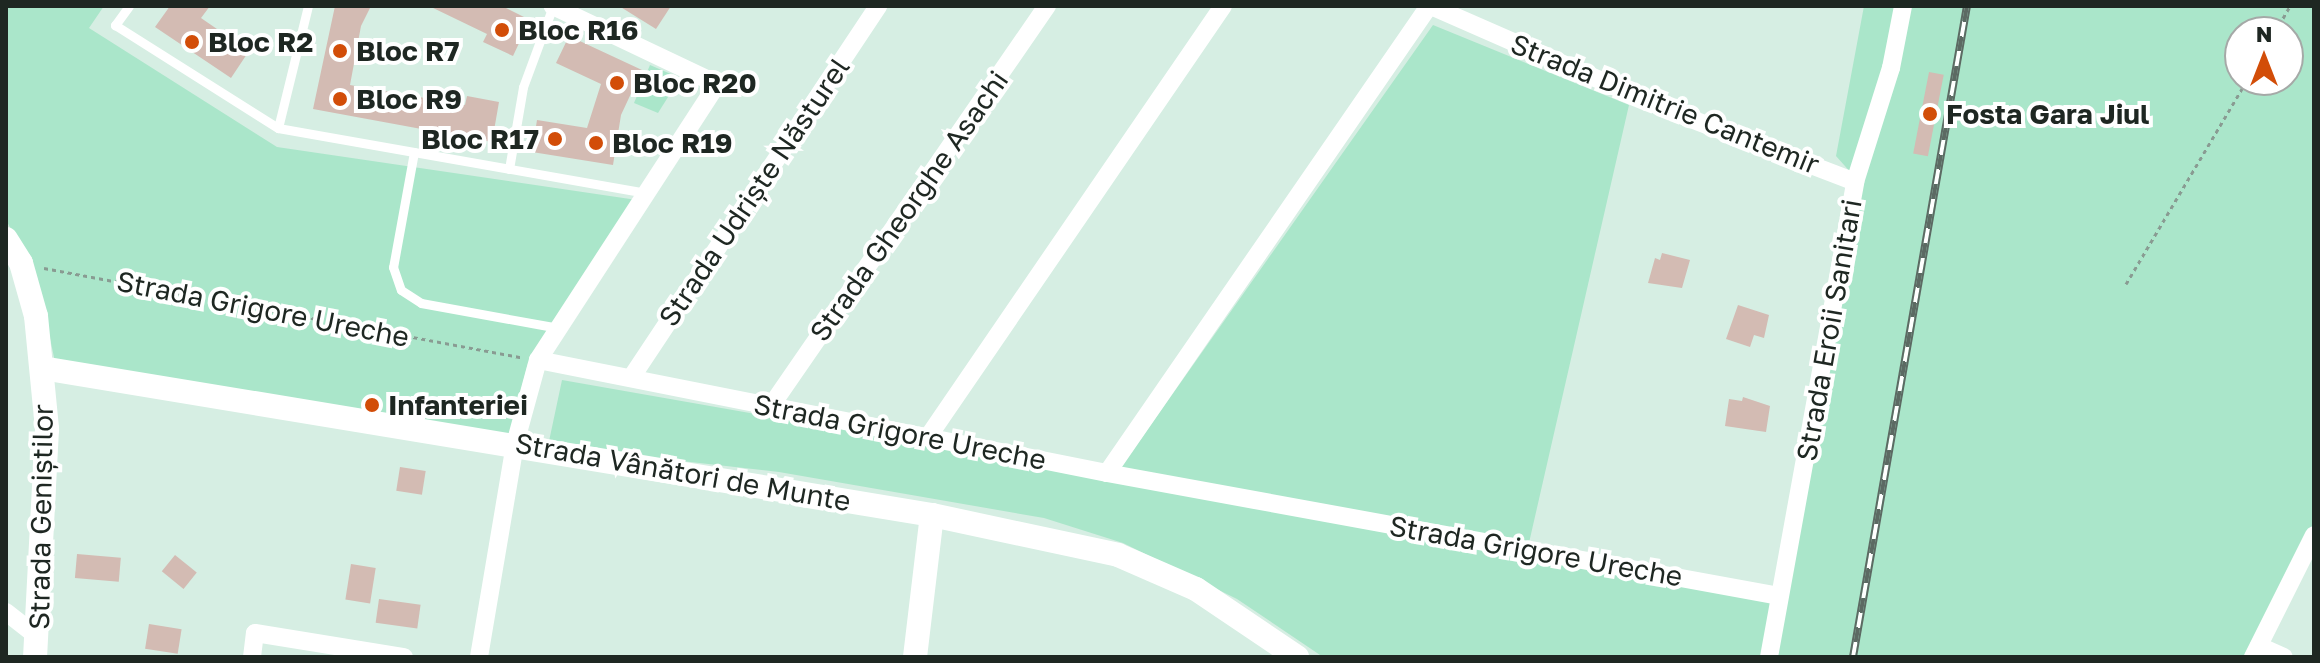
<!DOCTYPE html>
<meta charset="utf-8">
<style>
body{margin:0}
#map{position:relative;width:2320px;height:663px;overflow:hidden;background:#d6eee3;font-family:"Golos Text",sans-serif}
div>[style]{position:absolute}
.green>*{inset:0;background:#aae6ca}
.building>*{inset:0;background:#d3bbb3;transform-origin:0 0}
.path>*{height:3px;margin-top:-1.5px;transform-origin:0;background:repeating-linear-gradient(90deg,#899b92 0 4px,transparent 0 8px)}
.service>*{height:9px;margin:-4.5px;padding:0 4.5px;transform-origin:4.5px;border-radius:4.5px;background:#fff}
.minor>*{height:18px;margin:-9px;padding:0 9px;transform-origin:9px;border-radius:9px;background:#fff}
.tertiary>*{height:24px;margin:-12px;padding:0 12px;transform-origin:12px;border-radius:12px;background:#fff}
.rail>*{height:8px;margin-top:-4px;transform-origin:0;background:repeating-linear-gradient(90deg,#fff 0 15px,#5c6a63 0 30px);box-sizing:border-box;border-block:2px solid #5c6a63}
.dots>*{width:22px;height:22px;translate:-50% -50%;box-sizing:border-box;border:4px solid #fff;border-radius:50%}
span{translate:-50% -50%;white-space:nowrap;text-align:center;line-height:1.15;-webkit-text-stroke:8px #fff;paint-order:stroke}
.poi-label{font-size:28px;color:#1e2722;font-weight:700}
.left{translate:0 -50%;text-align:left}
.right{translate:-100% -50%;text-align:right}
.street-label{font-size:28px;color:#1e2722}
.frame{position:absolute;inset:0;border:8px solid #1e2722;pointer-events:none}
.north{position:absolute;left:2224px;top:16px;width:80px;height:80px;box-sizing:border-box;background:#fff;border:2px solid #a5a9a7;border-radius:50%;rotate:0deg;font-size:22px;font-weight:700;line-height:32px;text-align:center;color:#1e2722}
.north::after{content:'';display:block;margin:auto;width:28px;height:36px;background:#d24d08;clip-path:polygon(50% 0,100% 100%,50% 72%,0 100%)}
</style>
<div id="map">
<div class="green">
<div style="clip-path:polygon(6px 6px,104px 6px,89px 28px,277px 147px,637px 200px,528px 363px,508px 441px,55px 362px,37px 277px,6px 220px)"></div>
<div style="clip-path:polygon(evenodd,1864px 6px,2314px 6px,2314px 531px,2243px 657px,1323px 657px,1237px 599px,1123px 543px,1044px 518px,779px 472px,548px 446px,562px 380px,1114px 477px,1433px 25px,1629px 105px,1526px 556px,1783px 596px,1861px 184px,1836px 156px,1864px 6px,2240px 32px,2288px 32px,2288px 80px,2240px 80px,2240px 32px)"></div>
<div style="clip-path:polygon(650px 65px,680px 78px,658px 113px,634px 103px)"></div>
</div>
<div class="building">
<div style="clip-path:polygon(170px 6px,210px 6px,201px 18px,249px 51px,231px 78px,155px 27px)"></div>
<div style="clip-path:polygon(335px 6px,371px 6px,361px 26px,350px 85px,465px 105px,467px 96px,499px 102px,492px 142px,313px 109px)"></div>
<div style="clip-path:polygon(429px 6px,502px 6px,530px 20px,513px 56px,483px 42px,487px 34px)"></div>
<div style="clip-path:polygon(619px 6px,671px 6px,656px 29px)"></div>
<div style="clip-path:polygon(569px 36px,642px 70px,621px 115px,613px 165px,532px 152px,537px 120px,587px 128px,601px 84px,556px 63px)"></div>
<div style="left:1929px;top:72px;width:15px;height:83px;rotate:11deg"></div>
<div style="clip-path:polygon(1662px 253px,1690px 260px,1682px 288px,1648px 283px,1655px 258px,1660px 260px)"></div>
<div style="clip-path:polygon(1738px 305px,1769px 315px,1764px 338px,1754px 335px,1750px 347px,1726px 339px)"></div>
<div style="clip-path:polygon(1743px 397px,1770px 406px,1766px 432px,1725px 426px,1729px 399px,1742px 401px)"></div>
<div style="left:400px;top:467px;width:26px;height:24px;rotate:9deg"></div>
<div style="left:77px;top:554px;width:44px;height:24px;rotate:5deg"></div>
<div style="left:175px;top:555px;width:28px;height:21px;rotate:39deg"></div>
<div style="left:351px;top:564px;width:25px;height:36px;rotate:9deg"></div>
<div style="left:379px;top:599px;width:42px;height:24px;rotate:8deg"></div>
<div style="left:149px;top:624px;width:33px;height:25px;rotate:9deg"></div>
</div>
<div class="path">
<div style="left:2275px;top:32px;width:30px;rotate:-60deg"></div>
<div style="left:44px;top:268px;width:485px;rotate:10.6deg"></div>
<div style="left:2126px;top:284px;width:237px;rotate:-59.3deg"></div>
</div>
<div class="service">
<div style="left:129px;top:6px;width:24px;rotate:126deg"></div>
<div style="left:115px;top:25px;width:193px;rotate:32.3deg"></div>
<div style="left:278px;top:128px;width:374px;rotate:10deg"></div>
<div style="left:278px;top:128px;width:126px;rotate:-76.2deg"></div>
<div style="left:414px;top:152px;width:117px;rotate:100.3deg"></div>
<div style="left:393px;top:267px;width:24px;rotate:71deg"></div>
<div style="left:401px;top:290px;width:24px;rotate:33deg"></div>
<div style="left:421px;top:303px;width:140px;rotate:10.3deg"></div>
<div style="left:509px;top:169px;width:83px;rotate:-80.3deg"></div>
<div style="left:523px;top:87px;width:86px;rotate:-69.7deg"></div>
</div>
<div class="minor">
<div style="left:1431px;top:6px;width:264px;rotate:23.7deg"></div>
<div style="left:1673px;top:112px;width:195px;rotate:21deg"></div>
<div style="left:538px;top:360px;width:580px;rotate:11.23deg"></div>
<div style="left:1107px;top:473px;width:683px;rotate:10.37deg"></div>
<div style="left:631px;top:378px;width:447px;rotate:-56.4deg"></div>
<div style="left:771px;top:406px;width:486px;rotate:-55.4deg"></div>
<div style="left:928px;top:437px;width:522px;rotate:-55.61deg"></div>
<div style="left:1107px;top:473px;width:567px;rotate:-55.41deg"></div>
<div style="left:6px;top:612px;width:41px;rotate:38deg"></div>
<div style="left:2259px;top:646px;width:27px;rotate:24deg"></div>
<div style="left:252px;top:657px;width:24px;rotate:-83deg"></div>
<div style="left:255px;top:633px;width:151px;rotate:9.2deg"></div>
<div style="left:479px;top:657px;width:216px;rotate:-80.4deg"></div>
<div style="left:515px;top:444px;width:87px;rotate:-74.7deg"></div>
<div style="left:538px;top:360px;width:329px;rotate:-57deg"></div>
<div style="left:717px;top:84px;width:182px;rotate:-154.6deg"></div>
<div style="left:1769px;top:657px;width:483px;rotate:-79.7deg"></div>
<div style="left:1855px;top:182px;width:120px;rotate:-72.5deg"></div>
<div style="left:1891px;top:68px;width:63px;rotate:-79deg"></div>
<div style="left:2253px;top:657px;width:136px;rotate:-63.4deg"></div>
</div>
<div class="tertiary">
<div style="left:6px;top:239px;width:28px;rotate:58deg"></div>
<div style="left:21px;top:263px;width:55px;rotate:74.2deg"></div>
<div style="left:36px;top:316px;width:114px;rotate:84.4deg"></div>
<div style="left:47px;top:429px;width:228px;rotate:93deg"></div>
<div style="left:42px;top:368px;width:902px;rotate:9.38deg"></div>
<div style="left:932px;top:515px;width:190px;rotate:12.1deg"></div>
<div style="left:1118px;top:555px;width:85px;rotate:23.6deg"></div>
<div style="left:1196px;top:589px;width:122px;rotate:34deg"></div>
<div style="left:915px;top:657px;width:143px;rotate:-83.2deg"></div>
</div>
<div class="rail">
<div style="left:1853px;top:657px;width:661px;rotate:-80.07deg"></div>
</div>
<div class="dots">
<div style="left:502px;top:30px;background:#d24d08"></div>
<div style="left:192px;top:42px;background:#d24d08"></div>
<div style="left:340px;top:51px;background:#d24d08"></div>
<div style="left:617px;top:83px;background:#d24d08"></div>
<div style="left:340px;top:99px;background:#d24d08"></div>
<div style="left:1930px;top:114px;background:#d24d08"></div>
<div style="left:555px;top:139px;background:#d24d08"></div>
<div style="left:596px;top:143px;background:#d24d08"></div>
<div style="left:372px;top:405px;background:#d24d08"></div>
</div>
<div class="poi-label">
<span class="left" style="left:518px;top:30px">Bloc R16</span>
<span class="left" style="left:208px;top:42px">Bloc R2</span>
<span class="left" style="left:356px;top:51px">Bloc R7</span>
<span class="left" style="left:633px;top:83px">Bloc R20</span>
<span class="left" style="left:356px;top:99px">Bloc R9</span>
<span class="left" style="left:1946px;top:114px">Fosta Gara Jiul</span>
<span class="right" style="left:539px;top:139px">Bloc R17</span>
<span class="left" style="left:612px;top:143px">Bloc R19</span>
<span class="left" style="left:388px;top:405px">Infanteriei</span>
</div>
<div class="street-label">
<span style="left:1665px;top:104px;rotate:22deg">Strada Dimitrie Cantemir</span>
<span style="left:754px;top:192px;rotate:-56deg">Strada Udriște Năsturel</span>
<span style="left:909px;top:206px;rotate:-55deg">Strada Gheorghe Asachi</span>
<span style="left:263px;top:309px;rotate:11deg">Strada Grigore Ureche</span>
<span style="left:1829px;top:330px;rotate:-80deg">Strada Eroii Sanitari</span>
<span style="left:900px;top:432px;rotate:11deg">Strada Grigore Ureche</span>
<span style="left:683px;top:472px;rotate:10deg">Strada Vânători de Munte</span>
<span style="left:41px;top:517px;rotate:-89deg">Strada Geniștilor</span>
<span style="left:1536px;top:551px;rotate:10deg">Strada Grigore Ureche</span>
</div>
<div class="frame"></div>
<div class="north">N</div>
</div>
